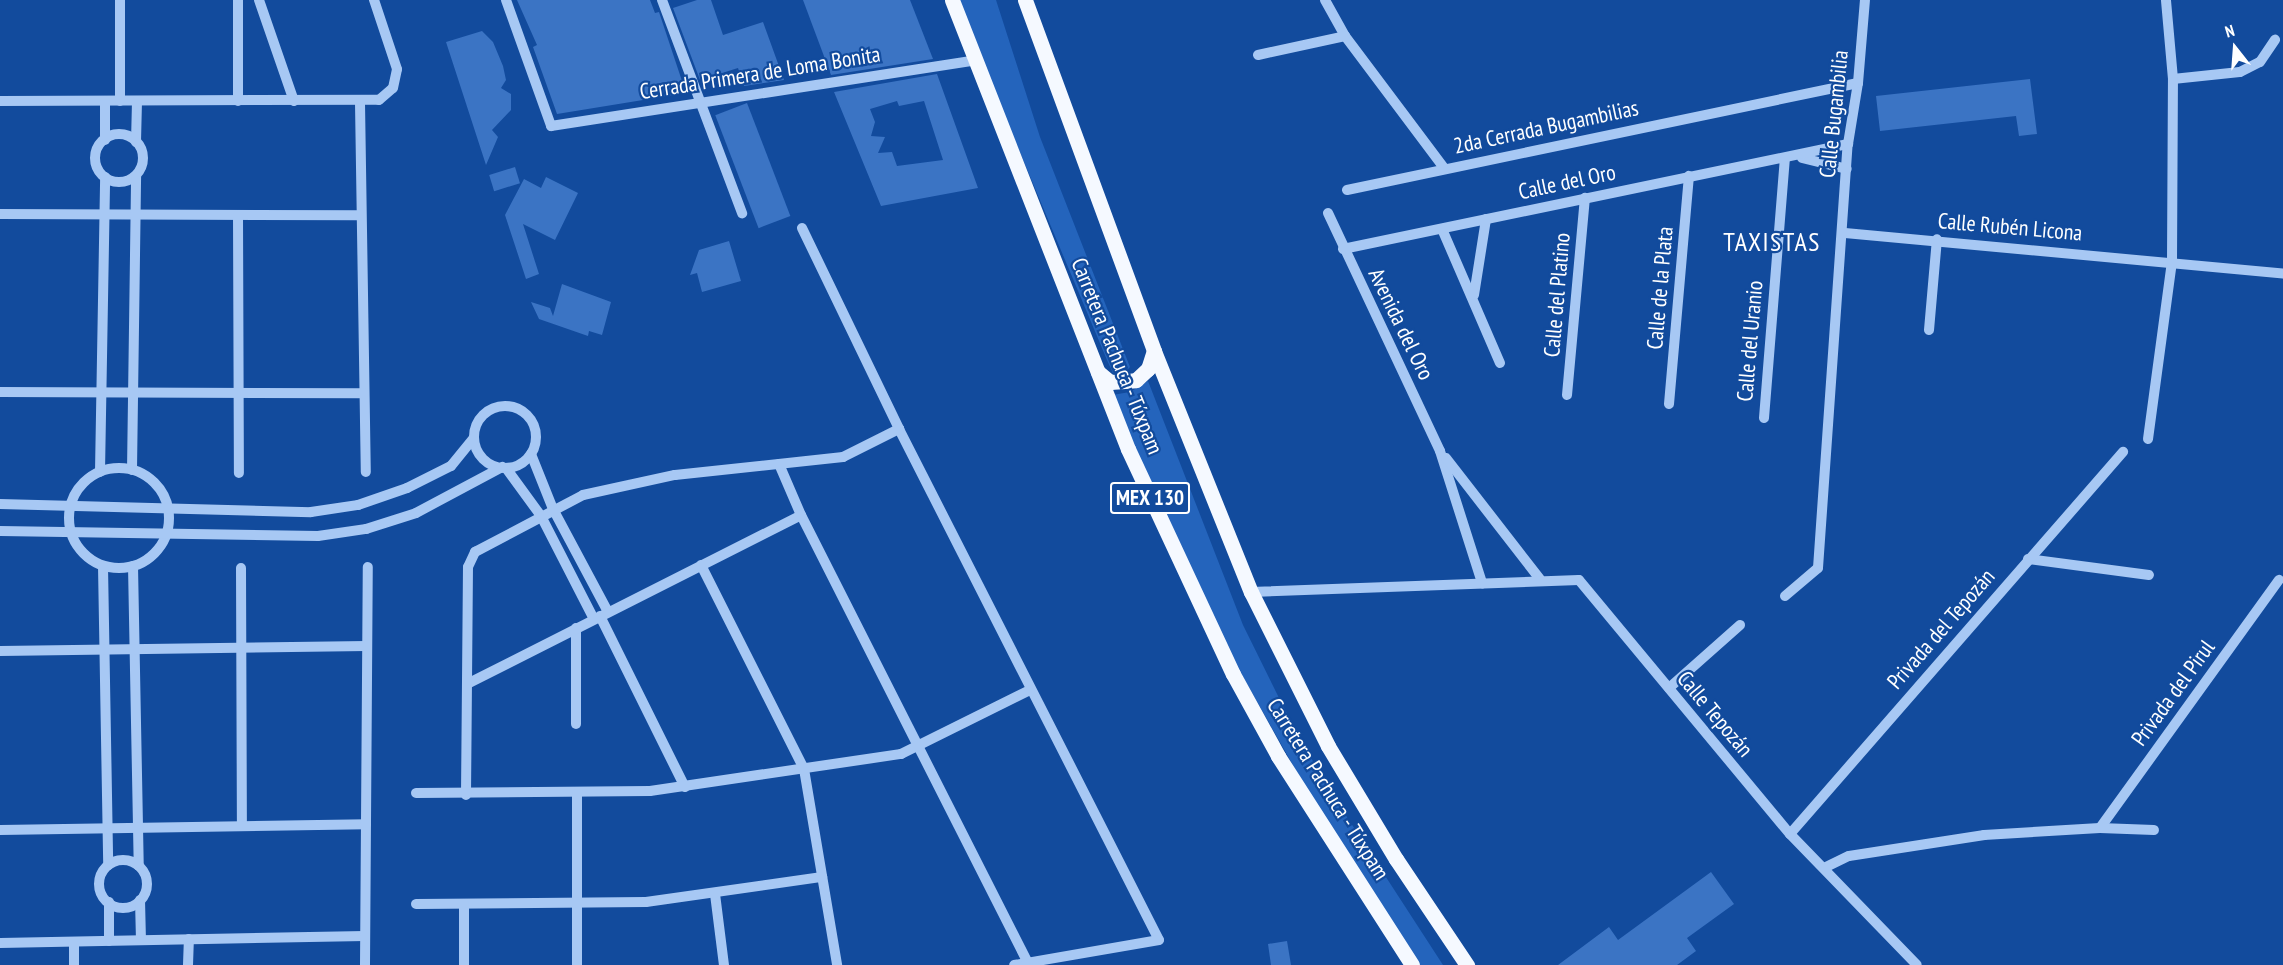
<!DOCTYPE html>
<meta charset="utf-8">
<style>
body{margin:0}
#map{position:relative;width:2283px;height:965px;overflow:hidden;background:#124b9d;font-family:"PT Sans Narrow",sans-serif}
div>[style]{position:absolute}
.green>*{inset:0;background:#2464bc}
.building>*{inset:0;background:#3b74c4;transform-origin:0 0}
.minor>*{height:10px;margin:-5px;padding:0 5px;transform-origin:5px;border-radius:5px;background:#a7c8f4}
.minor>.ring{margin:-5px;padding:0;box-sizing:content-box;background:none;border:10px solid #a7c8f4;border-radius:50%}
.major>*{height:15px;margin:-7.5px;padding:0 7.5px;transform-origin:7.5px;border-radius:7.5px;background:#f5f9ff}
span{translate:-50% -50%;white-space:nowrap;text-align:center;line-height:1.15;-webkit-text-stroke:4.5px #124b9d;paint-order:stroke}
.shield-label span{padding:2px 4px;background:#124b9d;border:2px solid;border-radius:4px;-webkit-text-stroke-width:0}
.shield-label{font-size:21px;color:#fff;font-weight:700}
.street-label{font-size:22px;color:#fff}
.quarter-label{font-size:26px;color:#fff;letter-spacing:1.5px}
.north{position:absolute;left:2205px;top:18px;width:60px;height:60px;-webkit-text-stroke:4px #124b9d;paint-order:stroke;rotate:343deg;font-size:16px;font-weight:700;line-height:24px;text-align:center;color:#fff}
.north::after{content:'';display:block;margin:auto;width:21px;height:27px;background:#fff;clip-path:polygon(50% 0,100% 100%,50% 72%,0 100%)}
</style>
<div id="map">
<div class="green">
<div style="clip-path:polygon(956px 0,996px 0,1040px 137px,1130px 367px,1123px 375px,1113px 373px,1107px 360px)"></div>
<div style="clip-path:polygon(1148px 381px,1243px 625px,1280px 700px,1323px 780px,1443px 965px,1420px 965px,1306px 788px,1218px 633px,1112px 395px,1130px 392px)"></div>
</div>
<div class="building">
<div style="clip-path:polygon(517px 0,650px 0,655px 13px,659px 12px,686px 93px,557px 114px,533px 47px,537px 45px)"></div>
<div style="clip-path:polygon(697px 0,711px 0,723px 35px,763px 22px,784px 80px,744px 86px,738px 68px,700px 80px,673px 8px)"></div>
<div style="clip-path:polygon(803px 0,910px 0,933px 59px,831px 75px)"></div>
<div style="clip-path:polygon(482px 31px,493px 42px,503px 66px,506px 80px,501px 88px,511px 94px,511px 110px,492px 130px,498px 137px,486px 165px,446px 42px)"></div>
<div style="clip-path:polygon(evenodd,937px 74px,978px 188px,881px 206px,834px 92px,937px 74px,897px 101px,899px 106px,924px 101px,943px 160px,897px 166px,892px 152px,878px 153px,885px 137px,871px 136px,875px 122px,870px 109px,897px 101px)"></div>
<div style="clip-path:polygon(2030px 79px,2037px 134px,2019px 136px,2016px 116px,1880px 131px,1876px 96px)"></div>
<div style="left:747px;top:103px;width:121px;height:34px;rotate:69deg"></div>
<div style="left:515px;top:167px;width:17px;height:27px;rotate:73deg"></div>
<div style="clip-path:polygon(546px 177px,578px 193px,555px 240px,523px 224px,539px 274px,526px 279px,505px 215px,524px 179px,541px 188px)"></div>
<div style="clip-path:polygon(729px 241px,741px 281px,702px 292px,697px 273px,690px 275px,699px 250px)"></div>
<div style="clip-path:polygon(562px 284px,611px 302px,602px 335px,589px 331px,588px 336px,539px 319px,531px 302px,550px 308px,553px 316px)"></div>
<div style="clip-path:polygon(1711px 872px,1734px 904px,1687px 938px,1696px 951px,1677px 965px,1558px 965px,1609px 927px,1618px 940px)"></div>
<div style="clip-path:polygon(1287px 941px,1291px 965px,1271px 965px,1268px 944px)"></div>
</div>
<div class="minor">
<div style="left:238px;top:0;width:101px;rotate:90deg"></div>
<div style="left:259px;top:0;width:107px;rotate:70.9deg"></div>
<div style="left:506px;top:0;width:134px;rotate:70.3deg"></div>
<div style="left:551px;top:126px;width:430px;rotate:-8.8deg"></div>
<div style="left:662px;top:0;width:228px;rotate:69.4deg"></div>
<div style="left:1325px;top:0;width:41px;rotate:60.9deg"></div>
<div style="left:1345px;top:36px;width:165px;rotate:53.1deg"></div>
<div style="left:1258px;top:55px;width:89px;rotate:-12.3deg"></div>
<div style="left:2173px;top:79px;width:67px;rotate:-6deg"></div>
<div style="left:2240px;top:72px;width:22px;rotate:-27deg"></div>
<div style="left:2260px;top:62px;width:27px;rotate:-56deg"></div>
<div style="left:0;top:101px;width:379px;rotate:-0.2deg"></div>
<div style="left:379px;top:100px;width:18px;rotate:-41deg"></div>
<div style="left:393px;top:88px;width:19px;rotate:-78deg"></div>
<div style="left:397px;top:69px;width:73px;rotate:-108.4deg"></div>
<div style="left:120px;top:101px;width:101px;rotate:-90deg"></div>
<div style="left:360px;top:103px;width:369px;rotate:89.1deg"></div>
<div class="ring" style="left:95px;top:134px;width:38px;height:38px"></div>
<div style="left:105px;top:140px;width:39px;rotate:-90deg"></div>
<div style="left:136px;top:142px;width:41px;rotate:-88.6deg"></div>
<div style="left:1802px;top:158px;width:46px;rotate:13.7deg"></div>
<div style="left:1347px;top:190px;width:522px;rotate:-11.83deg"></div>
<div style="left:1328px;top:213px;width:263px;rotate:64.8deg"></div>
<div style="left:1440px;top:451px;width:139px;rotate:72.3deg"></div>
<div style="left:0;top:214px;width:361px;rotate:0.2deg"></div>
<div style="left:238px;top:215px;width:258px;rotate:89.8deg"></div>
<div style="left:802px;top:228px;width:223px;rotate:64.2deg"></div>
<div style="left:899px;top:429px;width:573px;rotate:63.03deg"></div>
<div style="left:1159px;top:940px;width:147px;rotate:170.2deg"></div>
<div style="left:1442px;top:229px;width:146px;rotate:66.6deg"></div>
<div style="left:1845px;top:233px;width:440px;rotate:5.3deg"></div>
<div style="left:1343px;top:249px;width:516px;rotate:-11.75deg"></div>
<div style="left:1474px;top:295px;width:77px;rotate:-81deg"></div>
<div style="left:1929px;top:330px;width:91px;rotate:-85deg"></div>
<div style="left:0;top:392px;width:364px;rotate:0.2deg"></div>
<div style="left:1567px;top:395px;width:198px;rotate:-84.8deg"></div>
<div style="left:1669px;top:404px;width:229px;rotate:-85deg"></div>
<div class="ring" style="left:474px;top:406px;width:52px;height:52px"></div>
<div style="left:1764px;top:418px;width:260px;rotate:-85.4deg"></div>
<div style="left:2148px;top:439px;width:179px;rotate:-82.3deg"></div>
<div style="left:2172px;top:262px;width:183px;rotate:-89.7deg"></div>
<div style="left:2173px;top:79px;width:79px;rotate:-95.1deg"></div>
<div style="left:531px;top:454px;width:59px;rotate:68.2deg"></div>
<div style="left:553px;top:509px;width:117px;rotate:61.9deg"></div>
<div style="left:1446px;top:458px;width:153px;rotate:52.2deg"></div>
<div style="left:779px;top:464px;width:56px;rotate:66.7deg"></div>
<div style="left:801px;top:515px;width:502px;rotate:63.13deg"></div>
<div style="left:506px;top:468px;width:59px;rotate:53.9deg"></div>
<div style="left:541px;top:516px;width:116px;rotate:62.8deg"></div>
<div class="ring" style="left:69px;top:468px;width:90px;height:90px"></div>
<div style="left:132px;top:470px;width:294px;rotate:-89.2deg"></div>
<div style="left:100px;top:472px;width:295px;rotate:-89deg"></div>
<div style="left:0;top:504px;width:311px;rotate:1.5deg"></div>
<div style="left:311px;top:512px;width:48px;rotate:-8.5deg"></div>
<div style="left:358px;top:505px;width:52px;rotate:-19.1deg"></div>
<div style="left:407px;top:488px;width:49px;rotate:-26.6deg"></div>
<div style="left:451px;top:466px;width:36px;rotate:-51deg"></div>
<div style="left:0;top:531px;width:318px;rotate:0.9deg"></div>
<div style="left:318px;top:536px;width:49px;rotate:-8.3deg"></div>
<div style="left:366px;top:529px;width:52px;rotate:-17.7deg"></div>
<div style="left:416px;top:513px;width:98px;rotate:-28.1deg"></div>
<div style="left:2028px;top:559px;width:122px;rotate:7.5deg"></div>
<div style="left:701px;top:565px;width:229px;rotate:63.2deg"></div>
<div style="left:804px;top:769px;width:199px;rotate:80.4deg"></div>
<div style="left:103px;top:566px;width:299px;rotate:89deg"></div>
<div style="left:133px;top:566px;width:300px;rotate:88.9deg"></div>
<div style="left:241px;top:568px;width:258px;rotate:89.8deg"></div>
<div style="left:1251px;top:592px;width:328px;rotate:-2.1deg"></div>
<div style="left:1579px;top:580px;width:330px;rotate:50.3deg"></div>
<div style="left:1790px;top:834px;width:182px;rotate:45.9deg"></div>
<div style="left:1785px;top:596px;width:43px;rotate:-40.3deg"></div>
<div style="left:1818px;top:568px;width:425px;rotate:-86deg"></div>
<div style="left:1848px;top:144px;width:62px;rotate:-80.7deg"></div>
<div style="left:1858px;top:83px;width:83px;rotate:-85.2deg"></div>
<div style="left:600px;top:616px;width:191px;rotate:63.6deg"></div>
<div style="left:576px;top:628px;width:96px;rotate:90deg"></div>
<div style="left:0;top:651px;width:367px;rotate:-0.8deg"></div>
<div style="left:467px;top:684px;width:374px;rotate:-26.8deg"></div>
<div style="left:1669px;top:688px;width:95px;rotate:-41.6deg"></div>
<div style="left:416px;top:793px;width:234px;rotate:-0.5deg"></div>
<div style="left:650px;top:791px;width:254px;rotate:-8.4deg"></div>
<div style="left:901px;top:754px;width:144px;rotate:-26.4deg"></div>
<div style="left:577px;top:794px;width:171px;rotate:90deg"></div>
<div style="left:466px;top:795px;width:228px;rotate:-89.5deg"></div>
<div style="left:468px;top:567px;width:17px;rotate:-65deg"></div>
<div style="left:475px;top:552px;width:122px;rotate:-27.8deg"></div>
<div style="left:583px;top:495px;width:94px;rotate:-12.3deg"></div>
<div style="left:675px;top:475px;width:169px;rotate:-6.1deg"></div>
<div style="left:843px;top:457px;width:63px;rotate:-26.6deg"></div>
<div style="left:2100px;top:828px;width:306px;rotate:-54.2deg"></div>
<div style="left:0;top:830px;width:366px;rotate:-0.9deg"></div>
<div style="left:1790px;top:834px;width:507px;rotate:-48.92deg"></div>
<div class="ring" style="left:99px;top:860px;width:38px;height:38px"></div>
<div style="left:1826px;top:867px;width:25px;rotate:-26deg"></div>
<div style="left:1849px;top:856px;width:137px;rotate:-8.8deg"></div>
<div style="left:1984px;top:835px;width:116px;rotate:-3.5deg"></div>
<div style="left:2100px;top:828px;width:54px;rotate:2.1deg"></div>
<div style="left:715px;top:894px;width:72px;rotate:82.8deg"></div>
<div style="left:140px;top:900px;width:40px;rotate:88.6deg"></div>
<div style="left:109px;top:902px;width:39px;rotate:90deg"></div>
<div style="left:416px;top:904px;width:230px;rotate:-0.5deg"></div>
<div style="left:646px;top:902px;width:178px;rotate:-8.1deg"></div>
<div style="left:0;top:943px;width:365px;rotate:-1.1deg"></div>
<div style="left:74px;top:965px;width:23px;rotate:-90deg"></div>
<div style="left:188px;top:965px;width:26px;rotate:-88deg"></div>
<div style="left:365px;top:965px;width:398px;rotate:-89.6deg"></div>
<div style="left:464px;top:965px;width:61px;rotate:-90deg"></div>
</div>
<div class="major">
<div style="left:952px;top:0;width:482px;rotate:68.6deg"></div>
<div style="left:1128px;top:449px;width:248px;rotate:65deg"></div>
<div style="left:1233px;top:674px;width:94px;rotate:61.2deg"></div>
<div style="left:1278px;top:756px;width:248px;rotate:57.3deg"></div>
<div style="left:1025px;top:0;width:374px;rotate:69.8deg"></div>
<div style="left:1154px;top:351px;width:260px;rotate:68.1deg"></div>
<div style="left:1251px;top:592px;width:172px;rotate:63.4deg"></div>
<div style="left:1328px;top:746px;width:132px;rotate:59deg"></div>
<div style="left:1396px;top:859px;width:128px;rotate:56.2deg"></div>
<div style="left:1098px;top:372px;width:16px;rotate:40deg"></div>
<div style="left:1110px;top:382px;width:26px;rotate:-4deg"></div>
<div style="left:1136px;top:380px;width:16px;rotate:-43deg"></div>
<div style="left:1148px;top:369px;width:19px;rotate:-72deg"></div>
</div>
<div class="shield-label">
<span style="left:1150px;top:498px">MEX 130</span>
</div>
<div class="street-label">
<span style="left:760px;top:73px;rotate:-9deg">Cerrada Primera de Loma Bonita</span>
<span style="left:1834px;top:114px;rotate:-84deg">Calle Bugambilia</span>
<span style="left:1546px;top:127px;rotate:-12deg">2da Cerrada Bugambilias</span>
<span style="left:1567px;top:182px;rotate:-12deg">Calle del Oro</span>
<span style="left:2010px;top:227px;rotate:5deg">Calle Rubén Licona</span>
<span style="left:1660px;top:288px;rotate:-85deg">Calle de la Plata</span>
<span style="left:1557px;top:295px;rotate:-85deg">Calle del Platino</span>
<span style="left:1401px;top:324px;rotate:64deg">Avenida del Oro</span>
<span style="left:1750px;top:341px;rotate:-85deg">Calle del Uranio</span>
<span style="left:1117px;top:356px;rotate:68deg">Carretera Pachuca - Túxpam</span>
<span style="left:1941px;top:629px;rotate:-49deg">Privada del Tepozán</span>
<span style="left:2173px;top:693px;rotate:-54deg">Privada del Pirul</span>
<span style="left:1715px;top:714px;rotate:50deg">Calle Tepozán</span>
<span style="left:1328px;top:789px;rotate:58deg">Carretera Pachuca - Túxpam</span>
</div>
<div class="quarter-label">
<span style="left:1772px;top:242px">TAXISTAS</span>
</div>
<div class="north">N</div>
</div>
